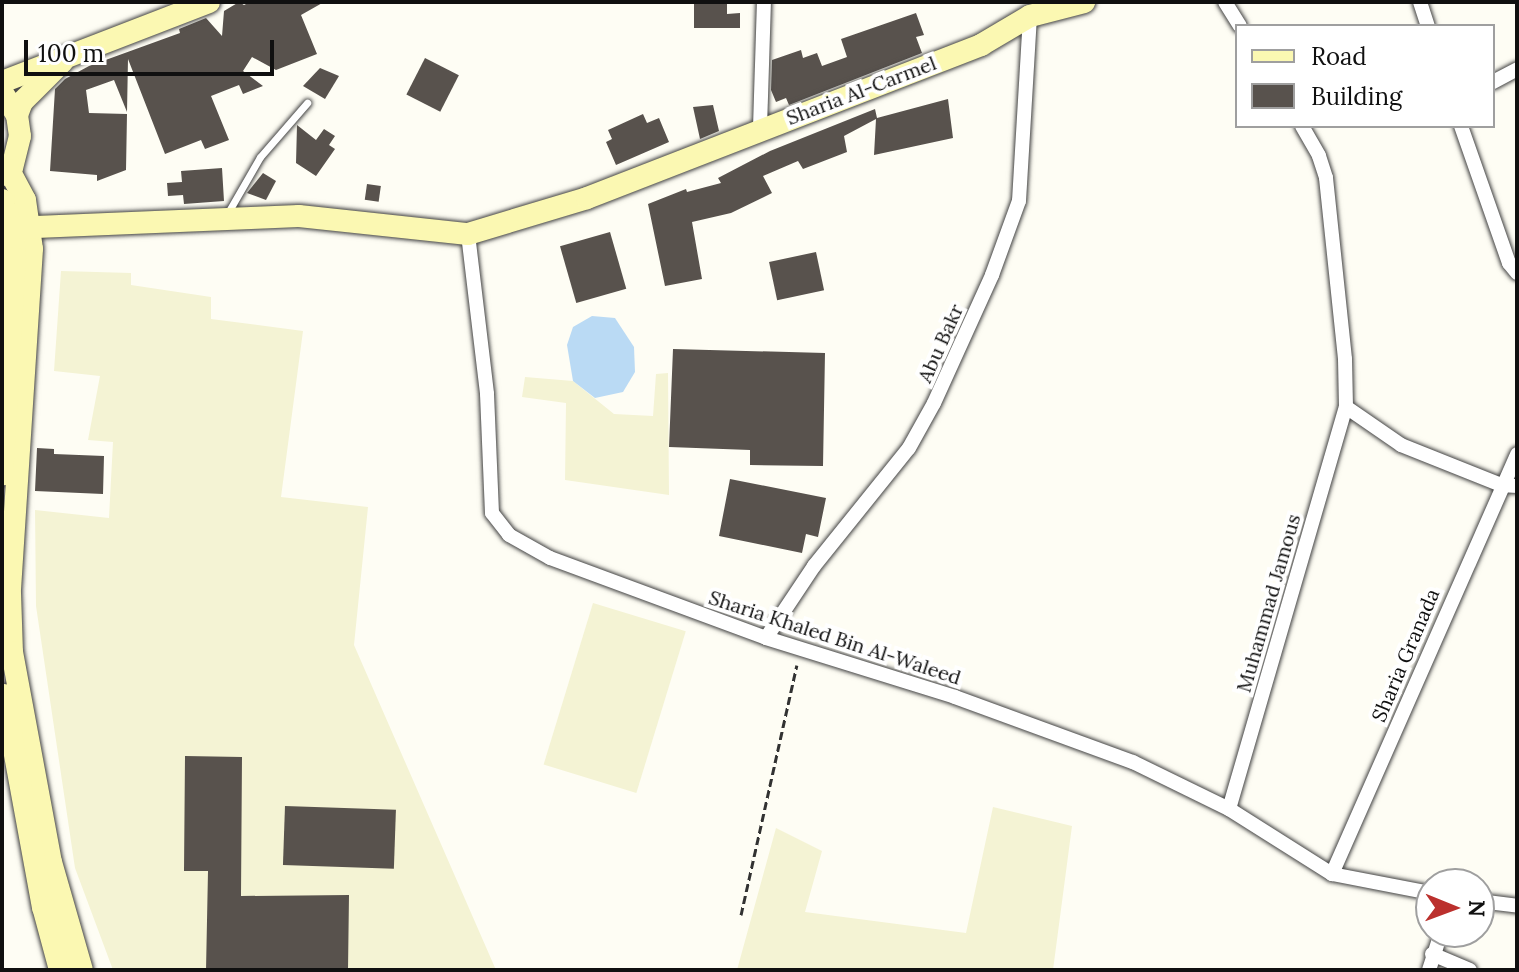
<!DOCTYPE html>
<style>
body{margin:0}
#map{position:relative;width:1519px;height:972px;overflow:hidden;background:#fefdf4;font-family:Lora,serif}
div>[style]{position:absolute}
.farmland>*{inset:0;background:#f4f3d4;transform-origin:0 0}
.water>*{inset:0;background:#badaf4}
.building>*{inset:0;background:#58524d;transform-origin:0 0}
.path>*{height:3px;margin-top:-1.5px;transform-origin:0;background:repeating-linear-gradient(90deg,#323232 0 8px,transparent 0 12px)}
.roads{filter:drop-shadow(0 0 2px #434343) drop-shadow(0 0 2px #434343)}
.lane>*{height:7px;margin:-3.5px;padding:0 3.5px;transform-origin:3.5px;border-radius:3.5px;background:#fff}
.street>*{height:14px;margin:-7px;padding:0 7px;transform-origin:7px;border-radius:7px;background:#fff}
.secondary>*{height:22px;margin:-11px;padding:0 11px;transform-origin:11px;border-radius:11px;background:#fbf8b2}
span{translate:-50% -50%;white-space:nowrap;text-align:center;line-height:1.15;-webkit-text-stroke:8px #fff;paint-order:stroke}
.street-label{font-size:20px;color:#101010}
.frame{position:absolute;inset:0;border:4px solid #101010;pointer-events:none}
.legend{position:absolute;left:1235px;top:24px;width:260px;height:104px;box-sizing:border-box;background:#fff;border:2px solid #9f9f9f;margin:0;padding:10px 14px;list-style:none;font-size:24px;color:#101010}
.legend li{display:flex;align-items:center;gap:16px;height:40px}
.legend b{width:40px;border:2px solid #9f9f9f}
.north{position:absolute;left:1415px;top:868px;width:80px;height:80px;box-sizing:border-box;background:#fff;border:2px solid #9f9f9f;border-radius:50%;rotate:91deg;font-size:22px;font-weight:700;line-height:32px;text-align:center;color:#101010}
.north::after{content:'';display:block;margin:auto;width:28px;height:36px;background:#bb302d;clip-path:polygon(50% 0,100% 100%,50% 72%,0 100%)}
.scale{position:absolute;left:24px;top:40px;width:250px;height:36px;box-sizing:border-box;border:4px solid #101010;border-top:0;padding-left:10px;font-size:24px;line-height:28px;white-space:nowrap;color:#101010;-webkit-text-stroke:6px #fff;paint-order:stroke}
</style>
<div id="map">
<div class="farmland">
<div style="clip-path:polygon(61px 271px,131px 273px,131px 285px,211px 297px,211px 319px,303px 331px,281px 497px,368px 507px,354px 645px,496px 970px,113px 970px,75px 868px,36px 606px,35px 510px,109px 518px,113px 442px,88px 440px,100px 376px,54px 371px)"></div>
<div style="clip-path:polygon(668px 373px,669px 495px,565px 480px,566px 403px,522px 397px,525px 377px,573px 381px,614px 414px,653px 416px,656px 374px)"></div>
<div style="left:593px;top:603px;width:97px;height:169px;rotate:17deg"></div>
<div style="clip-path:polygon(993px 807px,1072px 826px,1053px 970px,737px 970px,776px 828px,822px 851px,805px 912px,966px 933px)"></div>
</div>
<div class="water">
<div style="clip-path:polygon(592px 316px,615px 318px,634px 347px,635px 372px,623px 392px,595px 398px,573px 381px,567px 345px,573px 327px)"></div>
</div>
<div class="building">
<div style="clip-path:polygon(239px 2px,244px 5px,250px 2px,324px 2px,301px 15px,317px 54px,276px 70px,252px 57px,243px 71px,263px 86px,243px 94px,239px 85px,211px 96px,229px 140px,205px 149px,201px 140px,165px 154px,128px 59px,127px 112px,114px 80px,86px 90px,89px 113px,127px 114px,126px 170px,97px 181px,97px 175px,50px 171px,55px 89px,65px 79px,89px 66px,180px 33px,179px 29px,206px 18px,222px 36px,224px 11px)"></div>
<div style="clip-path:polygon(694px 2px,727px 2px,727px 14px,740px 13px,740px 28px,694px 28px)"></div>
<div style="clip-path:polygon(916px 13px,924px 35px,916px 37px,922px 53px,789px 105px,786px 98px,776px 102px,771px 90px,772px 60px,801px 50px,803px 58px,817px 53px,822px 66px,847px 57px,841px 39px)"></div>
<div style="left:425px;top:58px;width:38px;height:41px;rotate:27deg"></div>
<div style="clip-path:polygon(320px 68px,339px 76px,325px 99px,303px 86px)"></div>
<div style="clip-path:polygon(948px 99px,953px 138px,874px 155px,876px 119px,844px 136px,847px 152px,803px 169px,798px 161px,763px 176px,772px 193px,731px 213px,692px 222px,702px 279px,665px 286px,648px 204px,686px 189px,687px 192px,721px 183px,718px 178px,770px 151px,875px 109px,877px 118px)"></div>
<div style="clip-path:polygon(713px 105px,719px 131px,700px 139px,693px 107px)"></div>
<div style="clip-path:polygon(643px 114px,647px 123px,659px 118px,669px 142px,616px 165px,606px 142px,612px 139px,608px 130px)"></div>
<div style="clip-path:polygon(297px 125px,316px 140px,324px 129px,335px 136px,329px 145px,335px 149px,316px 176px,296px 163px)"></div>
<div style="clip-path:polygon(222px 168px,224px 201px,184px 204px,183px 195px,168px 196px,167px 183px,182px 182px,181px 171px)"></div>
<div style="clip-path:polygon(263px 173px,276px 181px,266px 200px,247px 193px)"></div>
<div style="left:367px;top:184px;width:14px;height:16px;rotate:8deg"></div>
<div style="left:610px;top:232px;width:59px;height:52px;rotate:74deg"></div>
<div style="left:816px;top:252px;width:39px;height:48px;rotate:78deg"></div>
<div style="clip-path:polygon(673px 349px,825px 353px,823px 466px,750px 465px,750px 450px,669px 447px)"></div>
<div style="clip-path:polygon(37px 448px,54px 449px,54px 454px,104px 456px,103px 494px,35px 491px)"></div>
<div style="clip-path:polygon(730px 479px,826px 498px,818px 537px,806px 534px,802px 553px,719px 536px)"></div>
<div style="clip-path:polygon(185px 756px,242px 757px,241px 896px,349px 895px,348px 970px,206px 970px,208px 871px,184px 871px)"></div>
<div style="left:285px;top:806px;width:111px;height:59px;rotate:2deg"></div>
</div>
<div class="path">
<div style="left:741px;top:915px;width:256px;rotate:-77.4deg"></div>
</div>
<div class="roads">
<div class="lane">
<div style="left:226px;top:216px;width:68px;rotate:-60deg"></div>
<div style="left:260px;top:157px;width:72px;rotate:-49deg"></div>
</div>
<div class="street">
<div style="left:1225px;top:2px;width:28px;rotate:58deg"></div>
<div style="left:1420px;top:2px;width:25px;rotate:72deg"></div>
<div style="left:1493px;top:82px;width:27px;rotate:-28deg"></div>
<div style="left:1302px;top:126px;width:34px;rotate:60deg"></div>
<div style="left:1319px;top:156px;width:23px;rotate:72deg"></div>
<div style="left:1326px;top:178px;width:182px;rotate:84deg"></div>
<div style="left:1345px;top:359px;width:48px;rotate:88.8deg"></div>
<div style="left:1346px;top:407px;width:67px;rotate:34.6deg"></div>
<div style="left:1401px;top:445px;width:108px;rotate:21.8deg"></div>
<div style="left:1501px;top:485px;width:16px;rotate:4deg"></div>
<div style="left:1461px;top:126px;width:145px;rotate:70.7deg"></div>
<div style="left:1509px;top:263px;width:13px;rotate:51deg"></div>
<div style="left:760px;top:128px;width:126px;rotate:-88.2deg"></div>
<div style="left:468px;top:234px;width:161px;rotate:83.2deg"></div>
<div style="left:487px;top:394px;width:119px;rotate:87.6deg"></div>
<div style="left:492px;top:513px;width:28px;rotate:52deg"></div>
<div style="left:509px;top:535px;width:47px;rotate:29.3deg"></div>
<div style="left:550px;top:558px;width:230px;rotate:20.3deg"></div>
<div style="left:766px;top:638px;width:198px;rotate:17.3deg"></div>
<div style="left:955px;top:697px;width:189px;rotate:20.1deg"></div>
<div style="left:1133px;top:762px;width:107px;rotate:26.1deg"></div>
<div style="left:1229px;top:809px;width:122px;rotate:32.3deg"></div>
<div style="left:1332px;top:874px;width:101px;rotate:10.9deg"></div>
<div style="left:766px;top:638px;width:87px;rotate:-56.3deg"></div>
<div style="left:814px;top:566px;width:151px;rotate:-51.2deg"></div>
<div style="left:909px;top:448px;width:51px;rotate:-60.9deg"></div>
<div style="left:934px;top:403px;width:141px;rotate:-65.6deg"></div>
<div style="left:992px;top:275px;width:79px;rotate:-70deg"></div>
<div style="left:1019px;top:201px;width:185px;rotate:-86.6deg"></div>
<div style="left:1030px;top:16px;width:6px;rotate:-45deg"></div>
<div style="left:1229px;top:809px;width:419px;rotate:-73.8deg"></div>
<div style="left:1332px;top:874px;width:459px;rotate:-66.2deg"></div>
<div style="left:1479px;top:901px;width:38px;rotate:7deg"></div>
<div style="left:1432px;top:954px;width:41px;rotate:22.8deg"></div>
<div style="left:1429px;top:970px;width:40px;rotate:-72deg"></div>
</div>
<div class="secondary">
<div style="left:2px;top:82px;width:222px;rotate:-21.1deg"></div>
<div style="left:2px;top:92px;width:27px;rotate:57deg"></div>
<div style="left:17px;top:115px;width:21px;rotate:82deg"></div>
<div style="left:20px;top:136px;width:32px;rotate:104deg"></div>
<div style="left:12px;top:167px;width:13px;rotate:141deg"></div>
<div style="left:17px;top:115px;width:14px;rotate:-69deg"></div>
<div style="left:22px;top:102px;width:57px;rotate:-45deg"></div>
<div style="left:9px;top:170px;width:34px;rotate:62deg"></div>
<div style="left:25px;top:200px;width:49px;rotate:81.9deg"></div>
<div style="left:32px;top:249px;width:345px;rotate:93.7deg"></div>
<div style="left:10px;top:593px;width:59px;rotate:88.1deg"></div>
<div style="left:12px;top:652px;width:214px;rotate:79.5deg"></div>
<div style="left:51px;top:862px;width:112px;rotate:74deg"></div>
<div style="left:2px;top:200px;width:30px;rotate:70deg"></div>
<div style="left:12px;top:228px;width:30px;rotate:84deg"></div>
<div style="left:15px;top:258px;width:217px;rotate:93.4deg"></div>
<div style="left:12px;top:228px;width:287px;rotate:-2.4deg"></div>
<div style="left:299px;top:216px;width:170px;rotate:6.1deg"></div>
<div style="left:468px;top:234px;width:124px;rotate:-16.8deg"></div>
<div style="left:587px;top:198px;width:423px;rotate:-21.2deg"></div>
<div style="left:981px;top:45px;width:57px;rotate:-30.6deg"></div>
<div style="left:1030px;top:16px;width:56px;rotate:-14.5deg"></div>
<div style="left:4px;top:695px;width:216px;rotate:79.6deg"></div>
<div style="left:43px;top:907px;width:65px;rotate:74.9deg"></div>
</div>
</div>
<div class="street-label">
<span style="left:861px;top:90px;rotate:-21deg">Sharia Al-Carmel</span>
<span style="left:940px;top:343px;rotate:-66deg">Abu Bakr</span>
<span style="left:1268px;top:603px;rotate:-74deg">Muhammad Jamous</span>
<span style="left:835px;top:637px;rotate:18deg">Sharia Khaled Bin Al-Waleed</span>
<span style="left:1405px;top:655px;rotate:-67deg">Sharia Granada</span>
</div>
<div class="frame"></div>
<ul class="legend">
<li><b style="height:10px;background:#fbf8b2"></b>Road</li>
<li><b style="height:22px;background:#58524d"></b>Building</li>
</ul>
<div class="north">N</div>
<div class="scale">100 m</div>
</div>
